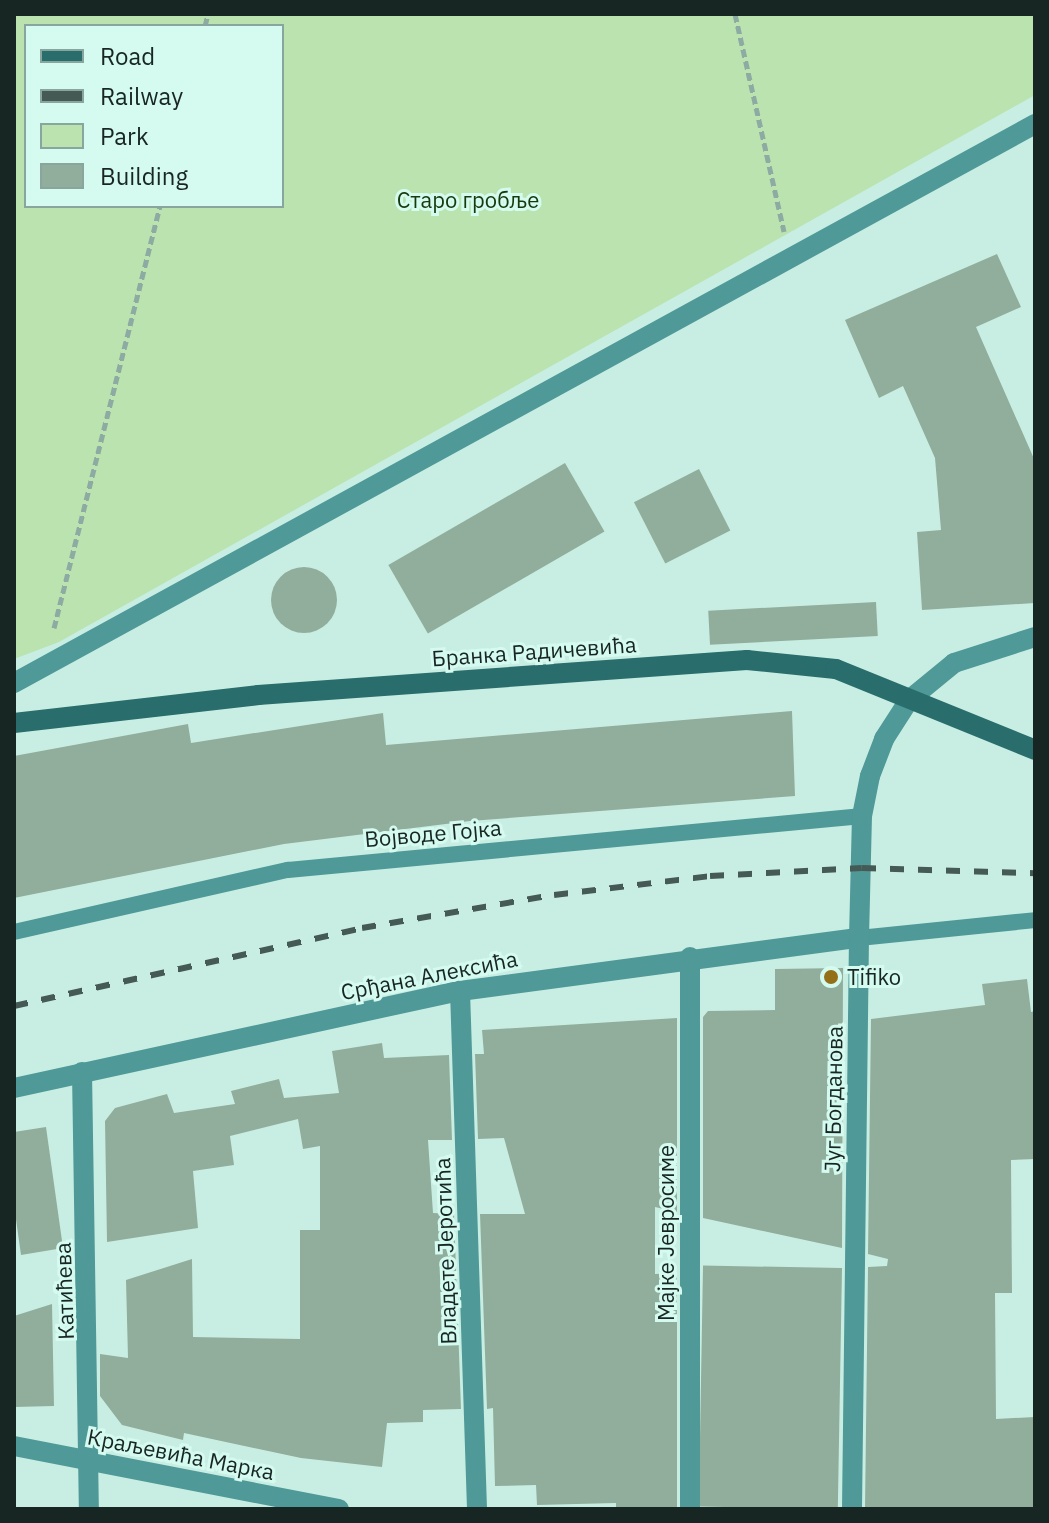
<!DOCTYPE html>
<meta charset="utf-8">
<style>
body{margin:0}
#map{position:relative;width:1049px;height:1523px;overflow:hidden;background:#c8eee3;font-family:"IBM Plex Sans",sans-serif}
div>[style]{position:absolute}
.green>*{inset:0;background:#bae3af}
.building>*{inset:0;background:#90ae9b;transform-origin:0 0}
.round{border-radius:50%}
.path>*{height:5px;margin-top:-2.5px;transform-origin:0;background:repeating-linear-gradient(90deg,#8daba2 0 8px,transparent 0 12px)}
.lane>*{height:16px;margin:-8px;padding:0 8px;transform-origin:8px;border-radius:8px;background:#4f9998}
.street>*{height:20px;margin:-10px;padding:0 10px;transform-origin:10px;border-radius:10px;background:#4f9998}
.secondary>*{height:20px;margin:-10px;padding:0 10px;transform-origin:10px;border-radius:10px;background:#296d6c}
.rail>*{height:6px;margin-top:-3px;transform-origin:0;background:repeating-linear-gradient(90deg,#455a54 0 14px,transparent 0 28px)}
.dots>*{width:22px;height:22px;translate:-50% -50%;box-sizing:border-box;border:4px solid #d5fbf0;border-radius:50%}
span{translate:-50% -50%;white-space:nowrap;text-align:center;line-height:1.15;-webkit-text-stroke:6px #d5fbf0;paint-order:stroke}
.park-label{font-size:22px;color:#17390c}
.street-label{font-size:22px;color:#172622}
.poi-label{font-size:22px;color:#172622}
.left{translate:0 -50%;text-align:left}
.frame{position:absolute;inset:0;border:16px solid #172622;pointer-events:none}
.legend{position:absolute;left:24px;top:24px;width:260px;height:184px;box-sizing:border-box;background:#d5fbf0;border:2px solid #89a69e;margin:0;padding:10px 14px;list-style:none;font-size:24px;color:#172622}
.legend li{display:flex;align-items:center;gap:16px;height:40px}
.legend b{width:40px;border:2px solid #89a69e}
</style>
<div id="map">
<div class="green">
<div style="clip-path:polygon(evenodd,14px 14px,1035px 14px,1035px 95px,59px 642px,14px 659px,14px 14px,26px 26px,282px 26px,282px 206px,26px 206px,26px 26px)"></div>
</div>
<div class="building">
<div style="clip-path:polygon(997px 254px,1021px 307px,976px 327px,1035px 461px,1035px 603px,922px 610px,917px 532px,941px 530px,935px 458px,903px 386px,879px 398px,845px 320px)"></div>
<div style="left:565px;top:463px;width:79px;height:204px;rotate:60deg"></div>
<div style="left:699px;top:469px;width:69px;height:73px;rotate:63deg"></div>
<div class="round" style="left:271px;top:567px;width:66px;height:66px"></div>
<div style="left:876px;top:602px;width:34px;height:168px;rotate:87deg"></div>
<div style="clip-path:polygon(792px 711px,795px 796px,470px 821px,284px 844px,14px 898px,14px 756px,188px 724px,191px 743px,383px 713px,386px 745px)"></div>
<div style="clip-path:polygon(843px 968px,842px 1248px,703px 1218px,703px 1017px,708px 1011px,775px 1010px,775px 969px)"></div>
<div style="clip-path:polygon(1027px 979px,1031px 1012px,1035px 1011px,1035px 1159px,1011px 1160px,1012px 1293px,995px 1293px,996px 1419px,1035px 1417px,1035px 1509px,865px 1509px,868px 1267px,887px 1266px,888px 1259px,868px 1254px,871px 1019px,985px 1005px,982px 984px)"></div>
<div style="clip-path:polygon(677px 1018px,677px 1212px,655px 1207px,655px 1274px,677px 1273px,677px 1509px,616px 1509px,616px 1503px,537px 1505px,536px 1485px,495px 1486px,493px 1408px,487px 1409px,480px 1214px,525px 1214px,504px 1138px,478px 1139px,475px 1054px,484px 1054px,482px 1030px)"></div>
<div style="clip-path:polygon(382px 1043px,384px 1058px,449px 1055px,452px 1140px,428px 1140px,433px 1213px,454px 1214px,461px 1409px,423px 1410px,423px 1422px,387px 1423px,382px 1467px,301px 1458px,184px 1433px,183px 1440px,122px 1425px,100px 1396px,100px 1354px,128px 1358px,126px 1280px,192px 1259px,193px 1337px,300px 1339px,300px 1230px,320px 1230px,320px 1146px,303px 1149px,298px 1119px,230px 1136px,234px 1165px,193px 1171px,198px 1228px,107px 1242px,105px 1121px,115px 1108px,167px 1094px,174px 1113px,235px 1104px,231px 1091px,279px 1079px,284px 1098px,339px 1093px,332px 1051px)"></div>
<div style="clip-path:polygon(46px 1127px,63px 1248px,21px 1255px,14px 1205px,14px 1132px)"></div>
<div style="left:842px;top:1268px;width:241px;height:139px;rotate:91deg"></div>
<div style="clip-path:polygon(52px 1304px,54px 1406px,14px 1407px,14px 1316px)"></div>
</div>
<div class="path">
<div style="left:735px;top:14px;width:223px;rotate:77.3deg"></div>
<div style="left:205px;top:26px;width:12px;rotate:-76deg"></div>
<div style="left:54px;top:628px;width:435px;rotate:-75.9deg"></div>
</div>
<div class="lane">
<div style="left:14px;top:932px;width:281px;rotate:-12.8deg"></div>
<div style="left:288px;top:870px;width:577px;rotate:-5.37deg"></div>
<div style="left:859px;top:938px;width:177px;rotate:-5.8deg"></div>
</div>
<div class="street">
<div style="left:14px;top:683px;width:1164px;rotate:-28.7deg"></div>
<div style="left:690px;top:957px;width:552px;rotate:90deg"></div>
<div style="left:460px;top:991px;width:518px;rotate:88.12deg"></div>
<div style="left:82px;top:1072px;width:437px;rotate:89.1deg"></div>
<div style="left:14px;top:1088px;width:456px;rotate:-12.3deg"></div>
<div style="left:460px;top:991px;width:403px;rotate:-7.6deg"></div>
<div style="left:14px;top:1446px;width:331px;rotate:11deg"></div>
<div style="left:852px;top:1509px;width:571px;rotate:-89.3deg"></div>
<div style="left:859px;top:938px;width:122px;rotate:-88.6deg"></div>
<div style="left:862px;top:816px;width:41px;rotate:-78.7deg"></div>
<div style="left:870px;top:776px;width:40px;rotate:-69deg"></div>
<div style="left:884px;top:739px;width:46px;rotate:-57.3deg"></div>
<div style="left:909px;top:700px;width:58px;rotate:-39.4deg"></div>
<div style="left:954px;top:663px;width:85px;rotate:-17.8deg"></div>
</div>
<div class="secondary">
<div style="left:14px;top:723px;width:246px;rotate:-6.5deg"></div>
<div style="left:258px;top:695px;width:490px;rotate:-4.1deg"></div>
<div style="left:747px;top:660px;width:89px;rotate:5.8deg"></div>
<div style="left:836px;top:669px;width:215px;rotate:22.1deg"></div>
</div>
<div class="rail">
<div style="left:14px;top:1006px;width:357px;rotate:-12.6deg"></div>
<div style="left:362px;top:928px;width:195px;rotate:-9.8deg"></div>
<div style="left:554px;top:895px;width:157px;rotate:-6.9deg"></div>
<div style="left:710px;top:876px;width:152px;rotate:-3deg"></div>
<div style="left:862px;top:868px;width:173px;rotate:1.7deg"></div>
</div>
<div class="dots">
<div style="left:831px;top:977px;background:#947018"></div>
</div>
<div class="park-label">
<span style="left:468px;top:200px">Старо гробље</span>
</div>
<div class="street-label">
<span style="left:534px;top:651px;rotate:-4deg">Бранка Радичевића</span>
<span style="left:433px;top:833px;rotate:-5deg">Војводе Гојка</span>
<span style="left:429px;top:975px;rotate:-11deg">Срђана Алексића</span>
<span style="left:833px;top:1099px;rotate:-89deg">Југ Богданова</span>
<span style="left:666px;top:1233px;rotate:-90deg">Мајке Јевросиме</span>
<span style="left:445px;top:1251px;rotate:-92deg">Владете Јеротића</span>
<span style="left:64px;top:1291px;rotate:-92deg">Катићева</span>
<span style="left:181px;top:1454px;rotate:11deg">Краљевића Марка</span>
</div>
<div class="poi-label">
<span class="left" style="left:847px;top:977px">Tifiko</span>
</div>
<div class="frame"></div>
<ul class="legend">
<li><b style="height:10px;background:#296d6c"></b>Road</li>
<li><b style="height:10px;background:#455a54"></b>Railway</li>
<li><b style="height:22px;background:#bae3af"></b>Park</li>
<li><b style="height:22px;background:#90ae9b"></b>Building</li>
</ul>
</div>
